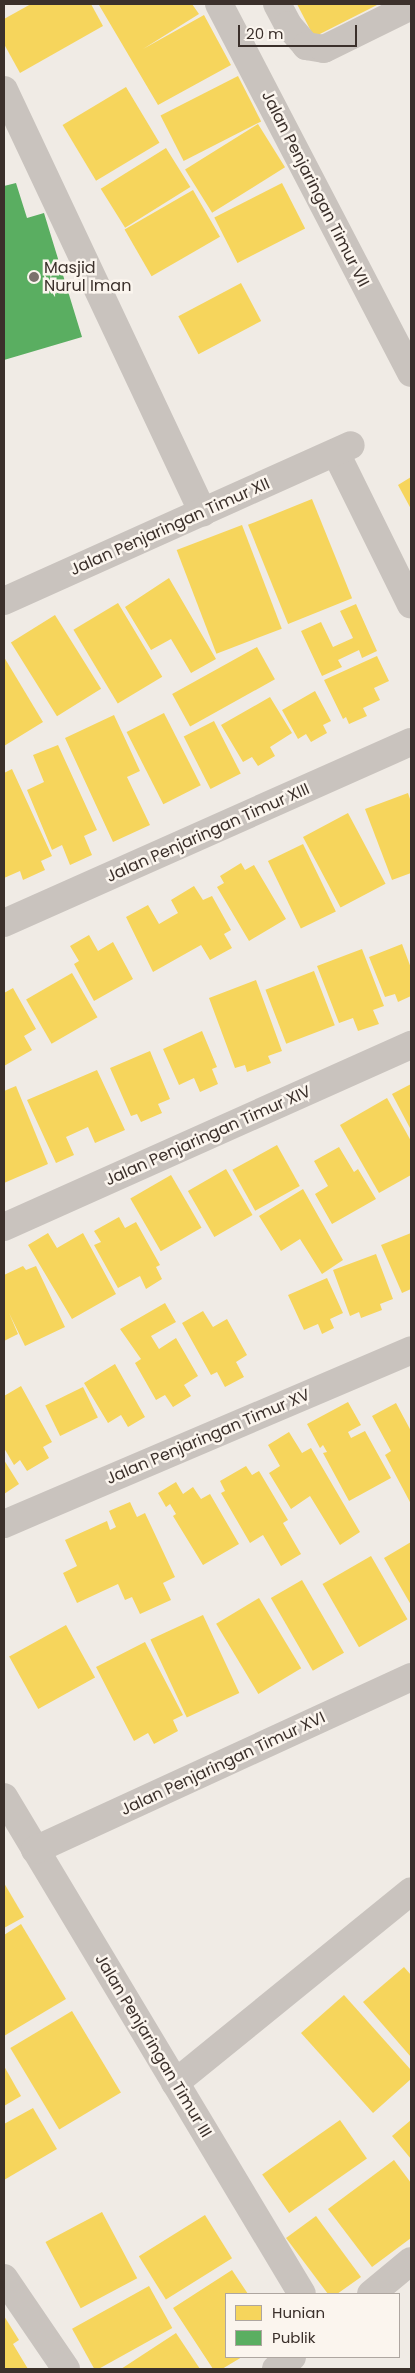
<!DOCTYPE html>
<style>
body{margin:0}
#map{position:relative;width:415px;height:2373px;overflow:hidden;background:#f0ebe5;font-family:Poppins,sans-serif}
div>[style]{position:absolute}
.homes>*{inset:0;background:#f6d55c;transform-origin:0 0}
.public>*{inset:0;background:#5aae61}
.street>*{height:28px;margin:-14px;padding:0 14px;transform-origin:14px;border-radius:14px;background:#c9c3be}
.dots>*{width:14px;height:14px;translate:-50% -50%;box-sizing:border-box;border:2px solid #fbf5ee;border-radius:50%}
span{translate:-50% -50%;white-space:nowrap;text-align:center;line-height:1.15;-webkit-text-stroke:5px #fbf5ee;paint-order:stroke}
.street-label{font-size:16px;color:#3b302b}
.poi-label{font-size:16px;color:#3b302b}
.left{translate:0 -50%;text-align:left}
.frame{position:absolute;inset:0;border:5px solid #3b302b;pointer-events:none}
.legend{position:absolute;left:225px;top:2293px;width:175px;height:65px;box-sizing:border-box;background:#fbf5ee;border:1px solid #aea6a0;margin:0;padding:6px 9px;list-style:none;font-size:15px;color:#3b302b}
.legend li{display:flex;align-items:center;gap:10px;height:25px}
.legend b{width:25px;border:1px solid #aea6a0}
.scale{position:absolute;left:238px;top:25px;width:119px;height:22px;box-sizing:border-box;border:2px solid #3b302b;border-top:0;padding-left:6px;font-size:15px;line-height:18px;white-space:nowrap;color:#3b302b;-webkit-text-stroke:4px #fbf5ee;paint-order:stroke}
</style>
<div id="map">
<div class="homes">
<i style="clip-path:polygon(31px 4px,91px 4px,103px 26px,20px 73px,4px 44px,4px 19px)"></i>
<i style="clip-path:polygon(101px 4px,192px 4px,199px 14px,143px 49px,204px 15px,231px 65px,158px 105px,99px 5px)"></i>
<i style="clip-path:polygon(297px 4px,379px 4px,314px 37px)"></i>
<i style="left:238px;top:76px;width:51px;height:87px;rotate:63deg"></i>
<i style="left:126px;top:87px;width:65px;height:74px;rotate:59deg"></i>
<i style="left:258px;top:124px;width:51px;height:86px;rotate:58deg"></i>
<i style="left:166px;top:148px;width:46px;height:77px;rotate:58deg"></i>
<i style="left:282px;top:183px;width:51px;height:76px;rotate:63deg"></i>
<i style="left:193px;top:190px;width:54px;height:79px;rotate:60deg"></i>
<i style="left:241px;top:283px;width:43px;height:71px;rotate:62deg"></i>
<i style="clip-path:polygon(411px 477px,411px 509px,398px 485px)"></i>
<i style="left:312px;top:499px;width:107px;height:69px;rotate:68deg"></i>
<i style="left:242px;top:525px;width:111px;height:70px;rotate:69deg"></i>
<i style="clip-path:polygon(169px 578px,216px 659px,191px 673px,171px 639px,151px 650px,125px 607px)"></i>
<i style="left:118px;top:603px;width:86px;height:52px;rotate:59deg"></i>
<i style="clip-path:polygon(356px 604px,377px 651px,362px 658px,359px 650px,338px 660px,342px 667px,322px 676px,301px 631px,321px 622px,333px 647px,353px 638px,340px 611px)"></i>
<i style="left:55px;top:615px;width:87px;height:52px;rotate:58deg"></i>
<i style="left:257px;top:647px;width:37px;height:97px;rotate:61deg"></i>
<i style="clip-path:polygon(377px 656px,389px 681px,374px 688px,380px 700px,363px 708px,367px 716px,349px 724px,346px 717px,343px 719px,324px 680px)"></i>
<i style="clip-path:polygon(4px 657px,43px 722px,4px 746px)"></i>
<i style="clip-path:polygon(315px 691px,331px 721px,323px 725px,327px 733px,311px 742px,306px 734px,298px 739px,282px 710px)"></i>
<i style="clip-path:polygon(270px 697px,292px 733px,270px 747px,275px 756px,258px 766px,252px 757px,243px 762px,221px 725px)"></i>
<i style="left:164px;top:713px;width:81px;height:42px;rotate:63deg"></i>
<i style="clip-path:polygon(114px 715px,140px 771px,127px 777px,150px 825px,113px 842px,65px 738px)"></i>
<i style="left:214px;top:721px;width:59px;height:34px;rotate:63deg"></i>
<i style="clip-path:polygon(58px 745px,97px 830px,84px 836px,92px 855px,70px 865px,62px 845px,52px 850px,27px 790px,44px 782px,33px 755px)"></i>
<i style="clip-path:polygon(12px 769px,52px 856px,41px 861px,45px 870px,23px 880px,20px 871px,4px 878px,4px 773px)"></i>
<i style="clip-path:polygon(408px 793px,411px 802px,411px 873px,392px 880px,365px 809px)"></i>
<i style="left:348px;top:813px;width:80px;height:51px;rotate:62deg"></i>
<i style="left:303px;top:844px;width:75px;height:39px;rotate:64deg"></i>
<i style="clip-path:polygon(241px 863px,245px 870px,254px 865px,286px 919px,249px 941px,217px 887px,224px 883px,220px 876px)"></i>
<i style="clip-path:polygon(194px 886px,203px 900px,212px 896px,231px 930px,224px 934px,232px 948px,210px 960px,201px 945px,153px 972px,126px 917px,148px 905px,159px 924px,178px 913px,171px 900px)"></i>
<i style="clip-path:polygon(89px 935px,98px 951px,113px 942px,133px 979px,94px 1001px,74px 964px,79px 961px,70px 946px)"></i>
<i style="clip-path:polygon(402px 944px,411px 968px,411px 996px,398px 1002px,395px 994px,385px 997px,369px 957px)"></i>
<i style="clip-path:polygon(362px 949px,384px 1006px,373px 1010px,379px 1024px,358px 1031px,353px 1018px,339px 1023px,317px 966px)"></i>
<i style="left:314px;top:971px;width:58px;height:52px;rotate:69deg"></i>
<i style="left:72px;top:973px;width:51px;height:53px;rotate:60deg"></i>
<i style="clip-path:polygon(256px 980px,282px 1051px,268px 1056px,271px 1063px,247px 1072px,245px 1065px,235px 1068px,209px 998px)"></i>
<i style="clip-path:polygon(13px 988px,36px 1029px,24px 1036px,32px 1050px,4px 1066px,4px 993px)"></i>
<i style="clip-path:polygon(202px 1031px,217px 1067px,212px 1069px,218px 1084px,200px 1092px,194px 1078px,179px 1085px,163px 1049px)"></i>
<i style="clip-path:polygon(150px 1051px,170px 1099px,158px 1104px,162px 1113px,141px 1122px,137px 1114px,131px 1116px,110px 1068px)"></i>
<i style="clip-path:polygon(97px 1070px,125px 1130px,95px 1143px,88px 1127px,66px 1137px,74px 1155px,56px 1163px,27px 1100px)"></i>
<i style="clip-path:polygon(411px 1084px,411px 1130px,392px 1094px)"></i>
<i style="clip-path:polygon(16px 1086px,48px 1164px,4px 1183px,4px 1091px)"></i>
<i style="clip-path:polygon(387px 1098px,411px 1141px,411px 1175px,379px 1193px,340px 1125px)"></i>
<i style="left:277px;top:1145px;width:47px;height:51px;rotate:61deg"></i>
<i style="clip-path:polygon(339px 1147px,354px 1172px,358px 1169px,376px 1199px,332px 1224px,315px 1194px,328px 1186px,314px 1161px)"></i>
<i style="left:226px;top:1169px;width:53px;height:44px;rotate:60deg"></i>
<i style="left:171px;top:1175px;width:61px;height:47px;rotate:60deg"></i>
<i style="clip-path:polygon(303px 1189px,343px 1260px,322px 1274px,300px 1239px,281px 1251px,259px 1216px)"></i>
<i style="clip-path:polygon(119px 1217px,125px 1228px,136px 1222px,160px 1265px,156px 1267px,162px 1279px,146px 1289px,140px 1276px,118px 1288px,94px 1245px,101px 1242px,94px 1231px)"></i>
<i style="clip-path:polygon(48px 1233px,57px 1248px,83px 1233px,116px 1294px,72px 1319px,28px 1245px)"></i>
<i style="clip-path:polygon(411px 1233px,411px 1289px,402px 1293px,381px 1245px)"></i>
<i style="clip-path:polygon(376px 1254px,393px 1299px,380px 1304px,382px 1310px,361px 1318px,359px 1312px,350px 1316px,333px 1270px)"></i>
<i style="clip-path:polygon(23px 1266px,26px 1270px,36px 1266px,65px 1327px,25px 1346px,9px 1313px,18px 1334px,4px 1341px,4px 1275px)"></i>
<i style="clip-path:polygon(327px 1278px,343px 1313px,330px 1319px,334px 1328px,322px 1334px,318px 1324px,304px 1330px,288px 1295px)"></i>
<i style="clip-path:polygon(165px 1303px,176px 1322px,151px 1336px,159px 1349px,176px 1338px,198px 1376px,184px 1385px,191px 1396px,173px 1407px,165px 1395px,156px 1400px,135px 1363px,141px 1359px,120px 1329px)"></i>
<i style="clip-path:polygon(203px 1311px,213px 1327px,227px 1319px,247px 1355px,236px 1362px,244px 1377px,225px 1387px,217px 1372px,211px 1375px,182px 1323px)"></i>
<i style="clip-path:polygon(115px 1364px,145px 1417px,128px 1427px,121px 1415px,108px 1423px,84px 1383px)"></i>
<i style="clip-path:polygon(21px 1386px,52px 1442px,43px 1447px,49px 1458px,27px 1471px,20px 1460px,14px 1465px,4px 1448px,4px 1396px)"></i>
<i style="left:83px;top:1387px;width:34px;height:42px;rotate:64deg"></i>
<i style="clip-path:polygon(348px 1402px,361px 1425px,348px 1432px,351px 1438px,365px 1431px,391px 1478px,349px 1501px,323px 1453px,327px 1452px,323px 1445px,320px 1448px,307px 1424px)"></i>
<i style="clip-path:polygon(396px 1403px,411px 1431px,411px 1504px,385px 1455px,391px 1451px,372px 1416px)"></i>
<i style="clip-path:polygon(289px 1432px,302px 1453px,311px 1448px,360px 1532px,340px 1545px,310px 1496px,291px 1509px,269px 1473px,280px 1466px,268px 1445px)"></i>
<i style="clip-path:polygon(4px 1460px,19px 1484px,4px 1494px)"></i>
<i style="clip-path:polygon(246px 1466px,252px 1475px,259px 1471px,288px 1520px,283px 1523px,301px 1554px,281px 1566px,263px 1535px,250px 1543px,221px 1493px,225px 1491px,220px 1481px)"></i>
<i style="clip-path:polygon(176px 1482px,183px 1494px,193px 1487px,201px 1499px,210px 1494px,239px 1544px,203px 1565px,173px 1516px,176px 1514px,170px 1504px,166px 1507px,158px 1493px)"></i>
<i style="clip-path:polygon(130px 1502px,137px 1517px,145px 1513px,175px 1577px,163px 1583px,171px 1600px,140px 1614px,132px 1597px,125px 1600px,118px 1584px,77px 1603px,63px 1573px,77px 1566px,65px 1540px,107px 1521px,110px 1530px,116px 1527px,109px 1511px)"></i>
<i style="clip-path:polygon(411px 1542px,411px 1605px,384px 1558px)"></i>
<i style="left:371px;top:1556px;width:73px;height:56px;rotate:60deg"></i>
<i style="left:302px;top:1580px;width:84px;height:36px;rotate:60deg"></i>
<i style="left:259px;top:1598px;width:82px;height:50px;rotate:59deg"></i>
<i style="left:203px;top:1615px;width:86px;height:58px;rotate:65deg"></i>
<i style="left:66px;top:1625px;width:60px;height:65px;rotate:61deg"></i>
<i style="clip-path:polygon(145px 1642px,183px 1715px,173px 1720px,178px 1731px,154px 1744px,148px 1733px,134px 1741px,96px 1667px)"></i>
<i style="clip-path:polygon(4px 1883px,24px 1917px,4px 1928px)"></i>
<i style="clip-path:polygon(21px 1924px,66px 1999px,4px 2036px,4px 1935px)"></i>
<i style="clip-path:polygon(404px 1967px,411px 1975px,411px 2057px,363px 2002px)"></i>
<i style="clip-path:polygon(344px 1995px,411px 2070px,411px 2079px,373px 2113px,301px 2033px)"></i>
<i style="left:72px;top:2011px;width:95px;height:72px;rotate:59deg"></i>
<i style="clip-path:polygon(4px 2066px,21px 2096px,4px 2106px)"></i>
<i style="clip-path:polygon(33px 2108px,57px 2149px,4px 2180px,4px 2124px)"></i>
<i style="left:340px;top:2120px;width:47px;height:95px;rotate:55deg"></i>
<i style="clip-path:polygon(411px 2120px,411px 2159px,392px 2136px)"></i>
<i style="clip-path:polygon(394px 2160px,411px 2183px,411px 2238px,372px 2267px,328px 2209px)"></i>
<i style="left:102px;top:2212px;width:75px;height:64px;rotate:62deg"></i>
<i style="left:205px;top:2215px;width:51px;height:78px;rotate:58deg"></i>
<i style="clip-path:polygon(316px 2216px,361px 2277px,337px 2294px,328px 2294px,286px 2238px)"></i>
<i style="clip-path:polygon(232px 2270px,248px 2294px,226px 2294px,226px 2357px,242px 2357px,222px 2369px,213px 2369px,173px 2308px)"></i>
<i style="left:149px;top:2286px;width:48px;height:88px;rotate:61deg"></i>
<i style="clip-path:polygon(4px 2316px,19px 2340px,13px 2344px,28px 2369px,4px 2369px)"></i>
<i style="clip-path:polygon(176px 2333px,200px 2369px,121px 2369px)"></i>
</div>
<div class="public">
<i style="clip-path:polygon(16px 183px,27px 218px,44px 213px,82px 337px,4px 360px,4px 186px)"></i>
</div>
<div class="street">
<i style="left:219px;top:4px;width:416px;rotate:62.5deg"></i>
<i style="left:277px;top:4px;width:24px;rotate:62deg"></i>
<i style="left:288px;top:25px;width:28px;rotate:49deg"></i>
<i style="left:306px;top:46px;width:18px;rotate:9deg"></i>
<i style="left:324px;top:49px;width:97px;rotate:-26.3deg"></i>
<i style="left:4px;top:90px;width:467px;rotate:64.8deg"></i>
<i style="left:336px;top:453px;width:169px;rotate:63.7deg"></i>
<i style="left:4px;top:601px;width:380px;rotate:-24.2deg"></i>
<i style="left:4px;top:923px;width:445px;rotate:-24deg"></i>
<i style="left:4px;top:1227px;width:446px;rotate:-24.1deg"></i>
<i style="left:4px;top:1524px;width:443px;rotate:-23.1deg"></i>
<i style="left:4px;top:1797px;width:579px;rotate:59.05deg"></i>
<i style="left:35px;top:1850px;width:414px;rotate:-24.7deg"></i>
<i style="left:175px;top:2083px;width:304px;rotate:-39.1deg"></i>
<i style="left:4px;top:2278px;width:110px;rotate:55.7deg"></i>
<i style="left:371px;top:2294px;width:52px;rotate:-39.5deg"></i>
<i style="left:276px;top:2369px;width:20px;rotate:-37deg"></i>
</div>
<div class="dots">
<i style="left:34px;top:277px;background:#7a716c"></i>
</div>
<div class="street-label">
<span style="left:315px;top:189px;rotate:63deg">Jalan Penjaringan Timur VII</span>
<span style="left:170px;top:527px;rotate:-24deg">Jalan Penjaringan Timur XII</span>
<span style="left:208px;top:833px;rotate:-24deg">Jalan Penjaringan Timur XIII</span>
<span style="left:208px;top:1136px;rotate:-24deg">Jalan Penjaringan Timur XIV</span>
<span style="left:208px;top:1437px;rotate:-23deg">Jalan Penjaringan Timur XV</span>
<span style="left:223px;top:1764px;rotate:-25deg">Jalan Penjaringan Timur XVI</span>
<span style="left:153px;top:2046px;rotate:59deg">Jalan Penjaringan Timur III</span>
</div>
<div class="poi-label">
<span class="left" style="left:44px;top:277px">Masjid<br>Nurul Iman</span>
</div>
<div class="frame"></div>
<ul class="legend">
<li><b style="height:14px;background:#f6d55c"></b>Hunian</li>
<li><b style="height:14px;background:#5aae61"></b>Publik</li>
</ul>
<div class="scale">20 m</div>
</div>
